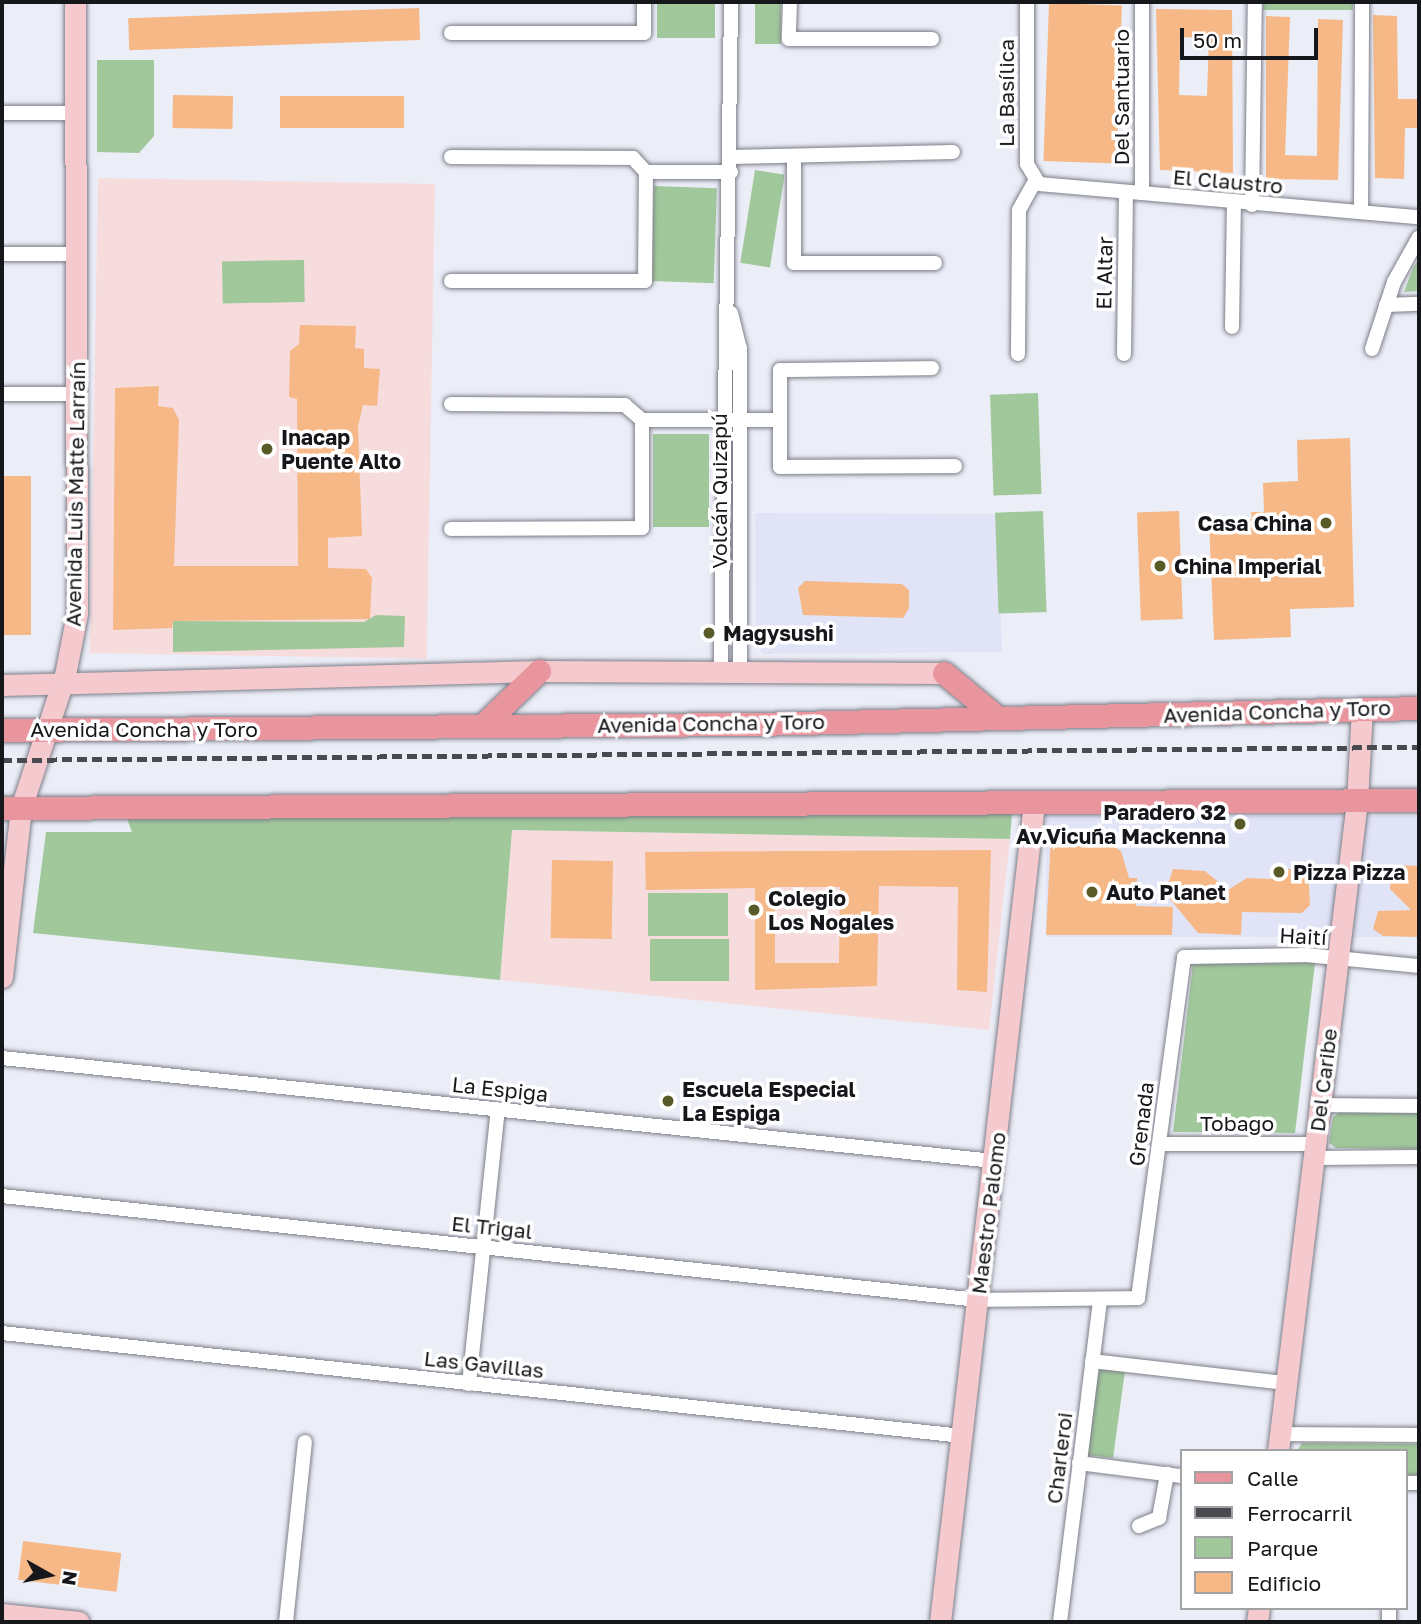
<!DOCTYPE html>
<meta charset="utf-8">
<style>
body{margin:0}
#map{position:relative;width:1421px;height:1624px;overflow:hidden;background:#ebedf7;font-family:"Golos Text",sans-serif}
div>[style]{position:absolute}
.built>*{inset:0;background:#e1e4f7;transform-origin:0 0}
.education>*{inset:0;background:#f7dcde;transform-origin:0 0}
.green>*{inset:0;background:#a1c89b;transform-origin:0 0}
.building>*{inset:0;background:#f5b886;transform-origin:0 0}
.roads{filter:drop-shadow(0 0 2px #7d7f88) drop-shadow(0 0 2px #7d7f88)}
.street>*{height:14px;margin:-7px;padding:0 7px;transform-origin:7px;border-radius:7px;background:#fff}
.secondary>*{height:21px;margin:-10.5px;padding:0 10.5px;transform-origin:10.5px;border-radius:10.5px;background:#f4cacf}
.primary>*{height:23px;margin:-11.5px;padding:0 11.5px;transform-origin:11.5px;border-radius:11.5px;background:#e9959e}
.rail>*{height:5px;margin-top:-2.5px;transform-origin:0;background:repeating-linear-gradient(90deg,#484a4f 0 10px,transparent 0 15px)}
.dots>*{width:19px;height:19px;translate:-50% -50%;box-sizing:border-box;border:4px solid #fff;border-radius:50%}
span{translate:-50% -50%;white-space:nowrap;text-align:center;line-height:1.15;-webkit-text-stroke:7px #fff;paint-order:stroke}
.street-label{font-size:21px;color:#16171b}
.poi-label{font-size:21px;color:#16171b;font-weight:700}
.left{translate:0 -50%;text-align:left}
.right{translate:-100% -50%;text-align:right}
.frame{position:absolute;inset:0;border:4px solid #16171b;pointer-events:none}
.legend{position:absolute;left:1180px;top:1449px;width:228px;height:161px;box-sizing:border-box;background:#fff;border:2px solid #a2a2a4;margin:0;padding:9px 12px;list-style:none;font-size:21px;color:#16171b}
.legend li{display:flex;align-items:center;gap:14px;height:35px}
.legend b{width:35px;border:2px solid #a2a2a4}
.north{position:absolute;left:14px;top:1540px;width:70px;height:70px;-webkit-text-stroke:5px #fff;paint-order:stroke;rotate:99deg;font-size:19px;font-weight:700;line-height:28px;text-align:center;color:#16171b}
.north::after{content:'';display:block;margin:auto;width:24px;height:32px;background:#16171b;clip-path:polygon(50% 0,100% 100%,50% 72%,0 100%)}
.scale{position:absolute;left:1180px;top:28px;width:138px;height:32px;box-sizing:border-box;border:4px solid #16171b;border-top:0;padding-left:9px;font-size:21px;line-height:24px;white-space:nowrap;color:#16171b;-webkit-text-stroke:5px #fff;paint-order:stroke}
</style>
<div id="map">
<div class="built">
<i style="clip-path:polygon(755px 513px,997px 514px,1002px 652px,764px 654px,756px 645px)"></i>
<i style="left:1046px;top:816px;width:373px;height:121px"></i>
</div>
<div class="education">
<i style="left:98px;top:178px;width:337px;height:475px;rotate:1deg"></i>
<i style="clip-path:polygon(512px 830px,1010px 839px,989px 1030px,500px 980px)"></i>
</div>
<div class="green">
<i style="left:657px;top:2px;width:58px;height:36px"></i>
<i style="left:755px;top:2px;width:26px;height:42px"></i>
<i style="clip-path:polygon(1151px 2px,1241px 2px,1241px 4px,1151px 3px)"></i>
<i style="left:1263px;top:2px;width:90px;height:8px"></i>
<i style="clip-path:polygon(97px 60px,154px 60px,154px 136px,139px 153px,97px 152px)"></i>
<i style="left:755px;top:170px;width:30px;height:94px;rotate:9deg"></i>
<i style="left:654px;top:186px;width:63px;height:95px;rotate:2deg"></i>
<i style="clip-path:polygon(1419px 259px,1419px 291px,1404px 292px,1413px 268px)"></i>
<i style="left:304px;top:260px;width:42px;height:82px;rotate:89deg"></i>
<i style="left:1038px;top:393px;width:101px;height:48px;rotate:88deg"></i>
<i style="left:653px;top:434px;width:56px;height:93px"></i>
<i style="left:1043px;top:511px;width:101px;height:48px;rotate:88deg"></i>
<i style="clip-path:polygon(376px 615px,405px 616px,404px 647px,173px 652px,173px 621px,364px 622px)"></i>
<i style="clip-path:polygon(1012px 814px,1010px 839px,512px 830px,500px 980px,33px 933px,46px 832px,132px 832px,127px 819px)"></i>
<i style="left:728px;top:893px;width:43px;height:80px;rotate:90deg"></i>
<i style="left:650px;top:939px;width:79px;height:42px"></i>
<i style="clip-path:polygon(1315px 963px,1295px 1133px,1173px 1132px,1193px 964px)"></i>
<i style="clip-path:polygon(1341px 1111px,1419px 1113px,1419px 1149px,1336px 1148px,1329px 1143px,1333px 1117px)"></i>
<i style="clip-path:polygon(1105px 1369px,1125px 1371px,1113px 1458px,1086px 1455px,1096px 1372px)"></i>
<i style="clip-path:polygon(1302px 1443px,1419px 1444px,1419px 1475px,1405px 1475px,1405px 1451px,1297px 1451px)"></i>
</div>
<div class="building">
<i style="left:1049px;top:3px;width:73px;height:158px;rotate:2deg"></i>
<i style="left:419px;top:8px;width:32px;height:291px;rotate:88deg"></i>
<i style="clip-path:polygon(evenodd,1156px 9px,1232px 10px,1233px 173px,1160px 170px,1156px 9px,1180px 37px,1209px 38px,1207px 96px,1179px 95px,1180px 37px)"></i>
<i style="clip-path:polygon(1373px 15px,1397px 16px,1398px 99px,1419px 99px,1419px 128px,1405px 128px,1404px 179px,1375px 178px)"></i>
<i style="clip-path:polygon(1266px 16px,1290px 17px,1285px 155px,1317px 156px,1318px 19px,1343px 20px,1338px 180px,1266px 179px)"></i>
<i style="left:173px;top:95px;width:60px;height:33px;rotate:1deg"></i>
<i style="left:280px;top:96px;width:124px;height:32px"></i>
<i style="clip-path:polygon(300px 325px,356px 326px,355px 348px,364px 349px,364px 368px,380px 369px,377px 406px,363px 405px,358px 427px,362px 536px,328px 538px,328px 568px,366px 569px,372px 578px,370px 619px,173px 621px,172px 628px,113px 630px,115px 388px,159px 386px,158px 406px,173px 408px,179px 420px,174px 566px,298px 566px,297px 399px,289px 397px,290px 351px,299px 344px)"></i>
<i style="clip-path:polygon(1350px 438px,1354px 607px,1290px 609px,1291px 637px,1214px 640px,1209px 521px,1252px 519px,1251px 512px,1264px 512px,1263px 483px,1298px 481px,1297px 440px)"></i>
<i style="left:2px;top:476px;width:29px;height:159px"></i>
<i style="left:1179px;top:511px;width:108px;height:42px;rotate:88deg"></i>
<i style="clip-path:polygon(805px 581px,902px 584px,909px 590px,909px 608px,903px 618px,803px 615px,798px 588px)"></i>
<i style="clip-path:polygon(1051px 835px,1097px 837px,1121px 851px,1129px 878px,1137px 878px,1136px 906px,1173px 907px,1172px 935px,1046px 935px)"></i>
<i style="clip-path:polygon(evenodd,991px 850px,987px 992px,957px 990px,958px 887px,879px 886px,877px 986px,755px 990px,755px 888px,646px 890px,645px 852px,991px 850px,775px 887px,840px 887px,839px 963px,775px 963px,775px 887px)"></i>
<i style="left:552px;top:860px;width:61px;height:78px;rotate:1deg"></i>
<i style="clip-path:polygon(1399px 865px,1419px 866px,1419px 937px,1383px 936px,1373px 929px,1378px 911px,1411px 910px,1390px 889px,1391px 871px)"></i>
<i style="clip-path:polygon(1173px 869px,1205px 871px,1228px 890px,1247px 878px,1271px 879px,1280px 869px,1308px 869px,1310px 905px,1302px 913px,1242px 912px,1241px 935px,1198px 933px,1165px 893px)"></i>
<i style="left:23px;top:1541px;width:99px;height:39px;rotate:7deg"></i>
</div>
<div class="roads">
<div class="street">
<i style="left:790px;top:2px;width:37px;rotate:92deg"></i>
<i style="left:789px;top:39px;width:143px"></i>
<i style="left:1027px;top:2px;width:162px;rotate:90deg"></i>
<i style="left:1027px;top:164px;width:23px;rotate:59deg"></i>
<i style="left:1039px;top:184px;width:381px;rotate:5deg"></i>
<i style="left:451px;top:33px;width:193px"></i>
<i style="left:644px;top:33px;width:31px;rotate:-90deg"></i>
<i style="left:2px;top:113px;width:74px"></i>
<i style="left:731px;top:157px;width:222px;rotate:-1.3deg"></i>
<i style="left:794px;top:158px;width:105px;rotate:90deg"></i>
<i style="left:794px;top:263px;width:141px"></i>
<i style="left:646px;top:172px;width:85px"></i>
<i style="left:1142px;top:193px;width:191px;rotate:-90deg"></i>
<i style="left:1252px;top:205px;width:203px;rotate:-89.2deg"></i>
<i style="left:1361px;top:212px;width:210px;rotate:-89.7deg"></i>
<i style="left:2px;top:254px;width:74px"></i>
<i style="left:451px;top:281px;width:194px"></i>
<i style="left:645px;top:281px;width:109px;rotate:-89.5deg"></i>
<i style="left:646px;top:172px;width:19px;rotate:-133deg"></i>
<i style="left:633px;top:158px;width:182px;rotate:-179.7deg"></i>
<i style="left:1386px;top:305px;width:33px;rotate:-2deg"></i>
<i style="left:731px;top:313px;width:36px;rotate:76deg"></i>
<i style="left:740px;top:348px;width:323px;rotate:90deg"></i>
<i style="left:1232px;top:327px;width:123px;rotate:-89.1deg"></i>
<i style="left:1372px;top:349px;width:71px;rotate:-71.8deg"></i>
<i style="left:1394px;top:282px;width:51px;rotate:-60.9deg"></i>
<i style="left:1018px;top:354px;width:144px;rotate:-89.6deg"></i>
<i style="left:1019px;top:210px;width:33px;rotate:-61deg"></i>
<i style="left:1124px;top:354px;width:162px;rotate:-89.3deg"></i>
<i style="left:932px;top:368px;width:152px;rotate:179.2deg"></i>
<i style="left:780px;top:370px;width:97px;rotate:90deg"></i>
<i style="left:780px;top:467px;width:175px;rotate:-0.3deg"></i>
<i style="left:2px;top:394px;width:74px"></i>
<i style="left:642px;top:420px;width:138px"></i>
<i style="left:451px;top:529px;width:191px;rotate:-0.3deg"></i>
<i style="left:642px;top:528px;width:108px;rotate:-90deg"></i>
<i style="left:642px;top:420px;width:23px;rotate:-139deg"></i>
<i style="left:625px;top:405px;width:174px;rotate:-179.7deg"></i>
<i style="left:721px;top:671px;width:669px;rotate:-89.14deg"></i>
<i style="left:2px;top:1058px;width:997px;rotate:5.93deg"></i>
<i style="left:1320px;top:1105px;width:99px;rotate:0.6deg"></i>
<i style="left:1160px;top:1144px;width:155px"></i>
<i style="left:1314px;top:1158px;width:105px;rotate:-0.5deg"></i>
<i style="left:2px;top:1196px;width:982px;rotate:6.08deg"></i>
<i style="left:978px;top:1300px;width:160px;rotate:-0.7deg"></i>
<i style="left:1138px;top:1298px;width:344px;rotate:-82.3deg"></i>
<i style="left:1184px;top:957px;width:122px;rotate:-0.9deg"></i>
<i style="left:1306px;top:955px;width:114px;rotate:5.6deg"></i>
<i style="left:2px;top:1333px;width:966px;rotate:6.12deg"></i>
<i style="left:1092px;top:1361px;width:195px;rotate:6.5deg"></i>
<i style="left:469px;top:1384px;width:276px;rotate:-84deg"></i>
<i style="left:1280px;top:1434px;width:139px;rotate:0.4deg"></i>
<i style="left:1079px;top:1463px;width:103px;rotate:7.3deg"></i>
<i style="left:1405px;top:1483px;width:14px"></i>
<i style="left:1139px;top:1526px;width:22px;rotate:-22deg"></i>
<i style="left:1159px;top:1518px;width:45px;rotate:-79.7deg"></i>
<i style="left:286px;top:1622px;width:181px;rotate:-84deg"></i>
<i style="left:1060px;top:1622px;width:325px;rotate:-82.9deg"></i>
<i style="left:1389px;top:1622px;width:14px;rotate:-90deg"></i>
</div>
<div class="secondary">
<i style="left:2px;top:685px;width:537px;rotate:-1.49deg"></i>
<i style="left:539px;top:671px;width:405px;rotate:0.3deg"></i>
<i style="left:2px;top:977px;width:170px;rotate:-83.6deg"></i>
<i style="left:21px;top:808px;width:140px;rotate:-71.7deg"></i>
<i style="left:65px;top:675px;width:63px;rotate:-79deg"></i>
<i style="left:77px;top:613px;width:611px;rotate:-90.19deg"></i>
<i style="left:1278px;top:1451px;width:655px;rotate:-83.07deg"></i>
<i style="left:1357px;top:801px;width:92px;rotate:-86.9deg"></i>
<i style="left:2px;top:1614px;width:77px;rotate:5.9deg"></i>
<i style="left:940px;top:1622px;width:824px;rotate:-83.45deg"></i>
<i style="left:1257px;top:1622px;width:14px;rotate:-82deg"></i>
</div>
<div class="primary">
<i style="left:944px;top:673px;width:69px;rotate:39.7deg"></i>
<i style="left:483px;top:725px;width:78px;rotate:-44deg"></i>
<i style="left:2px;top:730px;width:753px;rotate:-0.46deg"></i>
<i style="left:755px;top:724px;width:664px;rotate:-1.38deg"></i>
<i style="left:2px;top:808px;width:1417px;rotate:-0.32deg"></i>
</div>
</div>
<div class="rail">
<i style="left:2px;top:760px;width:1417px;rotate:-0.53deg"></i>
</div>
<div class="dots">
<i style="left:267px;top:449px;background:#585a27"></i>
<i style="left:1326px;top:523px;background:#585a27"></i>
<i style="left:1160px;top:566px;background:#585a27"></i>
<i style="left:709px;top:633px;background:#585a27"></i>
<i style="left:1240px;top:824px;background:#585a27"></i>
<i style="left:1279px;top:872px;background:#585a27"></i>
<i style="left:1092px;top:892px;background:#585a27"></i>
<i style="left:754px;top:910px;background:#585a27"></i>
<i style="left:668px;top:1101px;background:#585a27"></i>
</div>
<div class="street-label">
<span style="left:1006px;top:93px;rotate:-90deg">La Basílica</span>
<span style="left:1121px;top:97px;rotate:-90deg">Del Santuario</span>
<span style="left:1228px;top:181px;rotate:5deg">El Claustro</span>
<span style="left:1104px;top:273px;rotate:-89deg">El Altar</span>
<span style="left:719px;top:491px;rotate:-90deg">Volcán Quizapú</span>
<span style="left:75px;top:494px;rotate:-89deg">Avenida Luis Matte Larraín</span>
<span style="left:1277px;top:711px;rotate:-2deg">Avenida Concha y Toro</span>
<span style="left:711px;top:723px;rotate:-1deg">Avenida Concha y Toro</span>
<span style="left:144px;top:729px">Avenida Concha y Toro</span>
<span style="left:1303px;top:936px;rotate:3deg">Haití</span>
<span style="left:1323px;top:1080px;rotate:-83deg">Del Caribe</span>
<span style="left:500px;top:1089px;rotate:6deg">La Espiga</span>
<span style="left:1237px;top:1123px">Tobago</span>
<span style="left:1141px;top:1124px;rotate:-83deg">Grenada</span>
<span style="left:988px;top:1213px;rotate:-83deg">Maestro Palomo</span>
<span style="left:492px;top:1227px;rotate:6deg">El Trigal</span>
<span style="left:484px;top:1364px;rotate:6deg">Las Gavillas</span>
<span style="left:1059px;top:1458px;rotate:-83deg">Charleroi</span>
</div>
<div class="poi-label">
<span class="left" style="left:281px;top:449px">Inacap<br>Puente Alto</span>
<span class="right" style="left:1312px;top:523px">Casa China</span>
<span class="left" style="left:1174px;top:566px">China Imperial</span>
<span class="left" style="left:723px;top:633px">Magysushi</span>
<span class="right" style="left:1226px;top:824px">Paradero 32<br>Av.Vicuña Mackenna</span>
<span class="left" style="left:1293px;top:872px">Pizza Pizza</span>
<span class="left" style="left:1106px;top:892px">Auto Planet</span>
<span class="left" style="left:768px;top:910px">Colegio<br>Los Nogales</span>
<span class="left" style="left:682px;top:1101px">Escuela Especial<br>La Espiga</span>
</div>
<div class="frame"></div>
<ul class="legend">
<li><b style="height:9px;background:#e9959e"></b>Calle</li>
<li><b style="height:9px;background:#484a4f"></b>Ferrocarril</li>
<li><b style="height:19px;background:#a1c89b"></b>Parque</li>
<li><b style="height:19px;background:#f5b886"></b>Edificio</li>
</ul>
<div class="north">N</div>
<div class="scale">50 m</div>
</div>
